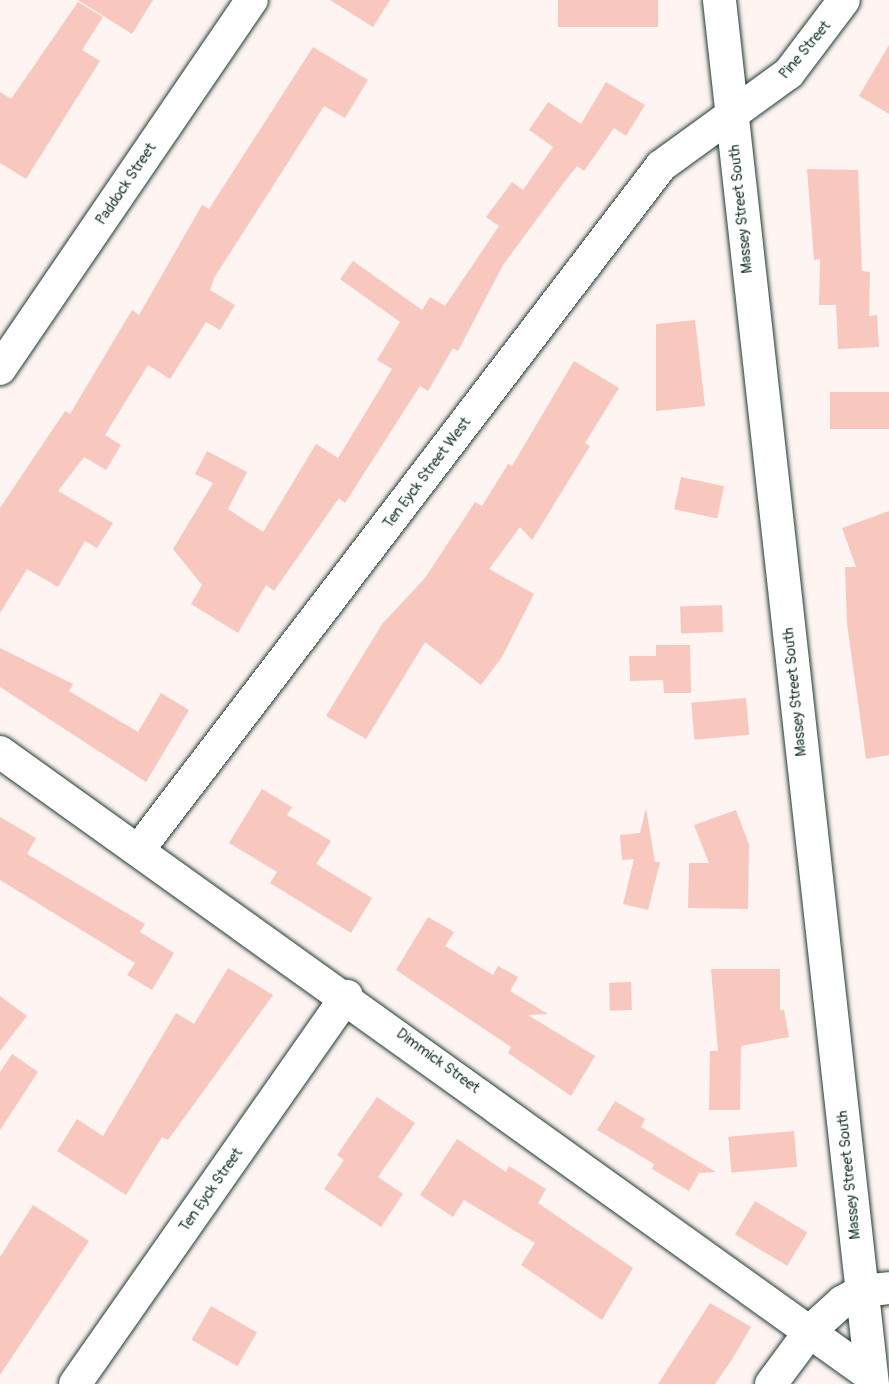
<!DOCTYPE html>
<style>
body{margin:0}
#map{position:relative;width:889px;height:1384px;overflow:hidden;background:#fef4f2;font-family:Pangolin,sans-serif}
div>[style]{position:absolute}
.building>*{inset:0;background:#f8c8bf;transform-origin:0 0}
.roads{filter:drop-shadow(0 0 2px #1f3d34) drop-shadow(0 0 2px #1f3d34)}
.minor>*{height:32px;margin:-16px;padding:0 16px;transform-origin:16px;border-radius:16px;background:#fff}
.tertiary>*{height:33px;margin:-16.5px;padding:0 16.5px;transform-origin:16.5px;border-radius:16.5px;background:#fff}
span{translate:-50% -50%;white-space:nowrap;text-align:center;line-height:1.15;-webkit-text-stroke:5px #fff;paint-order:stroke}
.street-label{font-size:15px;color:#1f3d34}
</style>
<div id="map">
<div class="building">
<i style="clip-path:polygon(78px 0,153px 0,132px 34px)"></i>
<i style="clip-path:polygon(330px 0,390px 0,373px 27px)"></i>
<i style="left:558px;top:0;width:100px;height:27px"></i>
<i style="clip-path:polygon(78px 2px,103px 17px,82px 50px,100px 61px,26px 179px,0 163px,0 92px,11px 99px)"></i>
<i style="clip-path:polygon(889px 45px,889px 114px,859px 96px)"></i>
<i style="clip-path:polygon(313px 47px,368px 80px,345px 118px,324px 106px,214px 278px,210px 290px,235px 305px,220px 330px,206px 322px,170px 379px,148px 365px,105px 435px,121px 445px,106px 470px,84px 457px,58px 491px,113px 523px,97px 548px,85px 541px,58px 587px,27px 569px,0 613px,0 508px,65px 411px,70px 414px,132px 310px,139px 315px,202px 205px,209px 209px)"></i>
<i style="clip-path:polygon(606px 82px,645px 105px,626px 136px,614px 128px,584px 171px,577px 166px,559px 189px,503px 265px,458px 351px,453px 348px,428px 391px,420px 386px,345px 503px,339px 498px,274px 591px,266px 585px,238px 633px,191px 604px,202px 585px,173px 549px,213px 483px,195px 474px,207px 451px,247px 472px,228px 509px,263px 532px,316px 444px,338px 458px,392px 369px,377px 360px,400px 322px,340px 279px,353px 261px,422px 310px,430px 297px,445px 306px,499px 226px,486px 217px,512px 182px,523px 190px,553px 147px,529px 130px,548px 102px,581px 124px)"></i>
<i style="clip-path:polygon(807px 169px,858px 170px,862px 271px,870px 272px,869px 316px,877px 315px,879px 347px,838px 349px,836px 305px,819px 305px,820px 259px,814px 260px)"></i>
<i style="clip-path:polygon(695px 320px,705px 406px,656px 411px,656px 324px)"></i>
<i style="clip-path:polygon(574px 361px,619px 388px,585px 443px,590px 446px,532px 540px,520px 527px,489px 569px,534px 594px,502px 657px,481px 685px,425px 642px,366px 739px,326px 716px,382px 624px,425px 578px,475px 502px,482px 506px,508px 464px,512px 466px)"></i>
<i style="left:889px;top:392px;width:37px;height:59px;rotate:90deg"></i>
<i style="left:681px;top:477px;width:44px;height:33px;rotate:12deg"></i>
<i style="clip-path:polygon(889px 511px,889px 755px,866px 759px,847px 624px,845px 567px,856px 567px,842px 528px)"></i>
<i style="left:722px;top:605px;width:27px;height:42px;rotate:88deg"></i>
<i style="clip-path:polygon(656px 645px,690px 645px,691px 693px,664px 693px,663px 680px,630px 681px,629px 656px,656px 656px)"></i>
<i style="clip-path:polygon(0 648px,73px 684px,69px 691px,138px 732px,161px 693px,189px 710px,146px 782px,0 687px)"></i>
<i style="left:746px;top:698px;width:37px;height:55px;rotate:85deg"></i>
<i style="clip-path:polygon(262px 789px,292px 807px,287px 815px,331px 841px,316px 864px,372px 898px,351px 933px,270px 883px,277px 872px,229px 843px)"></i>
<i style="clip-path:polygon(646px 808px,655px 862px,660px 862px,648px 910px,623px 904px,634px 859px,622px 860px,620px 835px,640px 833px)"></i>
<i style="clip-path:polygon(736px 810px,749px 845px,748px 909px,688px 908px,689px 863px,709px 863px,694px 825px)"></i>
<i style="clip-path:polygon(0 817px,36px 838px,27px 854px,145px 924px,140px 932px,174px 953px,152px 990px,127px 975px,135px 963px,0 880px)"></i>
<i style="clip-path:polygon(428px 917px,454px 932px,445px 946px,493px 975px,498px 966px,518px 977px,510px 991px,548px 1014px,528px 1015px,595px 1056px,571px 1096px,508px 1053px,511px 1047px,396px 970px)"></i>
<i style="clip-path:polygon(228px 968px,273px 995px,168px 1140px,162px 1137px,126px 1195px,57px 1151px,77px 1119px,103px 1136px,176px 1013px,194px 1024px)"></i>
<i style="clip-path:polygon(711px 969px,780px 969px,780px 1010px,784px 1010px,789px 1037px,741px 1046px,740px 1110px,709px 1110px,710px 1051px,718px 1051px)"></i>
<i style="left:631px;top:982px;width:28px;height:22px;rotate:88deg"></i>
<i style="clip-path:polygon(0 996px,27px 1016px,0 1051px)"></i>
<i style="clip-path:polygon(12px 1054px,38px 1072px,0 1130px,0 1072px)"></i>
<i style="clip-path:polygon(377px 1097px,415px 1123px,378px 1177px,403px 1194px,381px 1227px,324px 1189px,344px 1160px,337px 1155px)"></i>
<i style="clip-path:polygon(615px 1101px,645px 1119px,641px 1127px,716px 1172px,699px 1173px,689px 1191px,652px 1169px,654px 1164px,597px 1130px)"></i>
<i style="left:794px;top:1131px;width:36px;height:66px;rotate:85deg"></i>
<i style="clip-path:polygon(457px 1139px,506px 1172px,509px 1166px,546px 1189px,538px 1203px,633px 1268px,602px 1320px,521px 1265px,535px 1243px,464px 1200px,453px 1217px,420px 1195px)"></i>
<i style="left:755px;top:1201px;width:61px;height:39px;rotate:31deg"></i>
<i style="clip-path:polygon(33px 1205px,89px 1241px,0 1375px,0 1257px)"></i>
<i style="clip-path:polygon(710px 1303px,751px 1327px,731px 1361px,715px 1384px,658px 1384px)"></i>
<i style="left:211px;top:1306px;width:53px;height:39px;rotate:30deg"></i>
</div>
<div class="roads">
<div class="minor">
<i style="left:0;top:369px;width:447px;rotate:-55.7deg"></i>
<i style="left:0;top:752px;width:1071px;rotate:35.62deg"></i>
<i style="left:140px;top:848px;width:858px;rotate:-52.62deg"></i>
<i style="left:661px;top:166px;width:158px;rotate:-36deg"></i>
<i style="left:789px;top:73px;width:91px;rotate:-53deg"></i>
<i style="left:75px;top:1384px;width:474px;rotate:-55deg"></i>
<i style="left:771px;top:1384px;width:67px;rotate:-53.5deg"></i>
<i style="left:811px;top:1330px;width:42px;rotate:-42.1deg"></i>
<i style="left:842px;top:1302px;width:23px;rotate:-29deg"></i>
<i style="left:862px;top:1291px;width:27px;rotate:-6deg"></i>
</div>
<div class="tertiary">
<i style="left:719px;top:0;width:1392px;rotate:83.69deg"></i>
</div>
</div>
<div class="street-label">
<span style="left:805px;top:50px;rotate:-50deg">Pine Street</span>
<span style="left:126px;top:184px;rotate:-56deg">Paddock Street</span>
<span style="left:741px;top:209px;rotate:-96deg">Massey Street South</span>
<span style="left:427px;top:473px;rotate:-53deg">Ten Eyck Street West</span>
<span style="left:795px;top:692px;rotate:-96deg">Massey Street South</span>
<span style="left:438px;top:1061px;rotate:36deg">Dimmick Street</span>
<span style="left:849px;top:1175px;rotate:-96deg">Massey Street South</span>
<span style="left:211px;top:1190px;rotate:-55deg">Ten Eyck Street</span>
</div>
</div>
